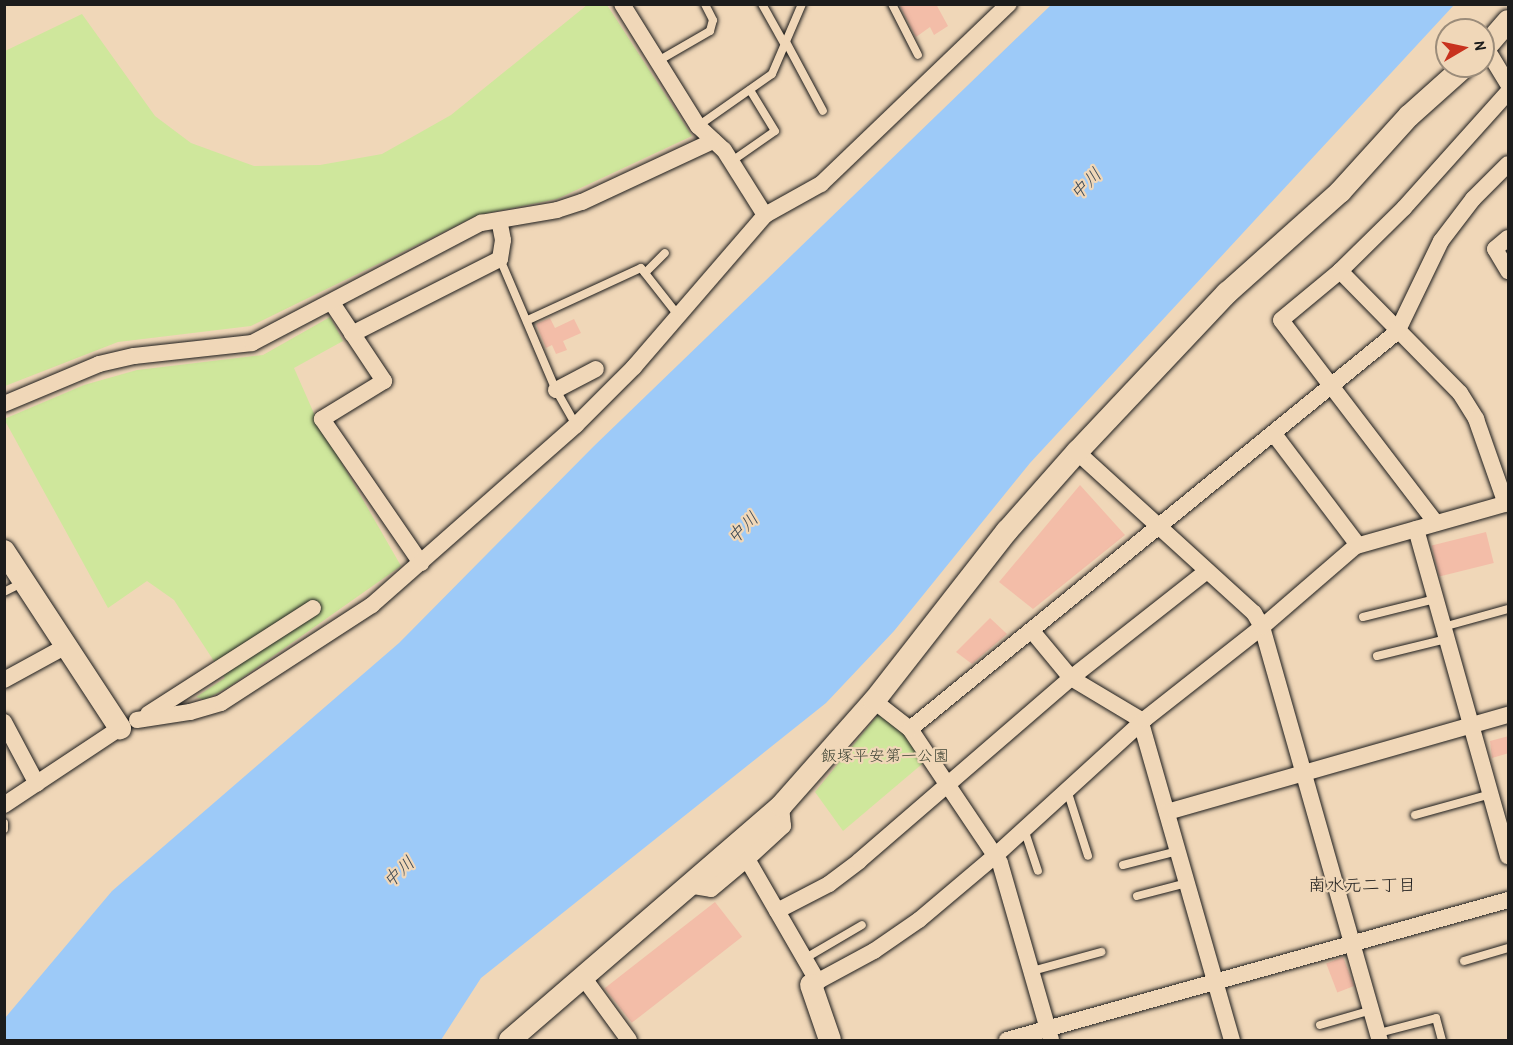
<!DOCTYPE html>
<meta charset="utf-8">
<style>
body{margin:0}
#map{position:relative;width:1513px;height:1045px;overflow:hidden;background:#f0d7b8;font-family:"Patrick Hand","Klee One",sans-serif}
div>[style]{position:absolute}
.green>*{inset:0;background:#cfe79c}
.water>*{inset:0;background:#9dcaf8}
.building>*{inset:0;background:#f3bda8;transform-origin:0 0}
.roads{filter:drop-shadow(0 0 2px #1c1c1c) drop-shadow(0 0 2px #1c1c1c)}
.lane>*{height:8px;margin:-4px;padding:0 4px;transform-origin:4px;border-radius:4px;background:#f0d7b8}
.street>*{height:16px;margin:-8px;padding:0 8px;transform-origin:8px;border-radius:8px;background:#f0d7b8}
.secondary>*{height:22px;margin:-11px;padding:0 11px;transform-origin:11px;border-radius:11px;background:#f0d7b8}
span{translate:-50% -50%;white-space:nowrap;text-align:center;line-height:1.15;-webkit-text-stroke:4.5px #f0d7b8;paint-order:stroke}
.park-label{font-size:16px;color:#404536}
.water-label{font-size:18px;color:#3c4853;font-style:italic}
.neighbourhood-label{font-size:18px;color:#1c1c1c}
.frame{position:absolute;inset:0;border:6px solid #1c1c1c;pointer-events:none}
.north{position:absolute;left:1435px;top:18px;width:60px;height:60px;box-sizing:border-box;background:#f0d7b8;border:2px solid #9b8c7a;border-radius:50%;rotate:81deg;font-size:16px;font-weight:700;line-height:24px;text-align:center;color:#1c1c1c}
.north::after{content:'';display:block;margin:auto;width:21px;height:27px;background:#c8321e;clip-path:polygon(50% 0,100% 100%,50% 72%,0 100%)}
</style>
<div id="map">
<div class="green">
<i style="clip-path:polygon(587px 5px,607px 5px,692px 136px,557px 199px,478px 215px,251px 326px,118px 342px,5px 386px,5px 51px,82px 14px,155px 116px,191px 143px,254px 166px,320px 165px,382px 154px,451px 115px)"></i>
<i style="clip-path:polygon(330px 317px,343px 341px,294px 368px,316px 418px,401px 566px,232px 685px,205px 700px,196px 697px,225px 678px,174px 600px,147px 581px,108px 608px,4px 419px,84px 385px,137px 370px,263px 355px)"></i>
<i style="clip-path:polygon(881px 711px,928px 759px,843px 831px,815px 792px)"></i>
</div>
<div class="water">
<i style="clip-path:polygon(1051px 5px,1454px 5px,1030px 463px,894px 631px,826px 703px,481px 978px,441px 1040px,5px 1040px,5px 1018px,112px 891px,399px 643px,594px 446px)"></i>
</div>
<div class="building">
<i style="clip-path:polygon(899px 4px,936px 4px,948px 26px,934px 35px,930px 27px,916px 37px)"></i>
<i style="clip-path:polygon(550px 318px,555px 328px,574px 319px,581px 333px,563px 341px,567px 350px,556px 354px,552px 345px,546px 348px,536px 324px)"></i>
<i style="clip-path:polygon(1080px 485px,1125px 535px,1033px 609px,999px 582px)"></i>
<i style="left:1486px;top:532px;width:32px;height:56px;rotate:76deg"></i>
<i style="clip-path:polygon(990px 618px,1007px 634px,972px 664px,956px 652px)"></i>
<i style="clip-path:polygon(1509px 736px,1509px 753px,1492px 758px,1490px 741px)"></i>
<i style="left:715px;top:902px;width:44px;height:140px;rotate:52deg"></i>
<i style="left:1343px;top:957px;width:31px;height:18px;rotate:69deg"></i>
</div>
<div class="roads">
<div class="lane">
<i style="left:762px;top:4px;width:47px;rotate:60.7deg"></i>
<i style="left:892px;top:4px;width:57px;rotate:63deg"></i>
<i style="left:786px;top:42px;width:78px;rotate:61.8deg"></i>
<i style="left:658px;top:61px;width:60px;rotate:-30deg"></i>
<i style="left:710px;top:31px;width:11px;rotate:-75deg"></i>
<i style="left:713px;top:20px;width:18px;rotate:-117deg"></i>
<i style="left:698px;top:126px;width:90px;rotate:-35.1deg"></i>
<i style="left:772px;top:74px;width:76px;rotate:-66.8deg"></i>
<i style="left:732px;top:161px;width:52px;rotate:-34.9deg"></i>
<i style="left:775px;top:131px;width:48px;rotate:-121.4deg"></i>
<i style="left:500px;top:259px;width:142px;rotate:66.9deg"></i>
<i style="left:556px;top:390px;width:40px;rotate:60.3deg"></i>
<i style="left:645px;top:273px;width:28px;rotate:-45deg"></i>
<i style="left:528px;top:320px;width:124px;rotate:-24.7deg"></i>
<i style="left:641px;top:268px;width:60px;rotate:51.8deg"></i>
<i style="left:4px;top:592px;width:20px;rotate:-27deg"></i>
<i style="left:1363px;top:617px;width:74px;rotate:-14deg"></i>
<i style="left:1443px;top:627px;width:67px;rotate:-15.5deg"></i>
<i style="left:1377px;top:656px;width:72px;rotate:-13.7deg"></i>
<i style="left:1067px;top:790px;width:69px;rotate:72.3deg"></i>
<i style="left:1415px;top:815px;width:79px;rotate:-15.4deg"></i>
<i style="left:4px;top:823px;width:6px;rotate:90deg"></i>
<i style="left:1024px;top:829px;width:44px;rotate:71.6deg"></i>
<i style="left:1123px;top:865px;width:57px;rotate:-14.3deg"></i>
<i style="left:1137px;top:896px;width:52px;rotate:-14.6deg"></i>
<i style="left:804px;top:959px;width:67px;rotate:-30.4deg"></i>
<i style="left:1464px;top:961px;width:46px;rotate:-16.5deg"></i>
<i style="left:1032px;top:971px;width:72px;rotate:-15.4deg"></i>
<i style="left:1320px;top:1025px;width:54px;rotate:-16.1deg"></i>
<i style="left:1379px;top:1033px;width:59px;rotate:-14.7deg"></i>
<i style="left:1436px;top:1018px;width:23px;rotate:75deg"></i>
</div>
<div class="street">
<i style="left:622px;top:4px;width:144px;rotate:58.1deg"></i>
<i style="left:698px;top:126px;width:35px;rotate:43deg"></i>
<i style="left:724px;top:150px;width:77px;rotate:57.8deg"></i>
<i style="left:1486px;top:48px;width:42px;rotate:58.6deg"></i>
<i style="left:1508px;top:238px;width:17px;rotate:140deg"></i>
<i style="left:1495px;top:249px;width:26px;rotate:59deg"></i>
<i style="left:1340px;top:271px;width:171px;rotate:45.5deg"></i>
<i style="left:1460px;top:393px;width:31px;rotate:58deg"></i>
<i style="left:1476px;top:419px;width:90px;rotate:70.6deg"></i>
<i style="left:332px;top:303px;width:94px;rotate:56.3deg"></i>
<i style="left:384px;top:381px;width:73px;rotate:148.5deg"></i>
<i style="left:322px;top:419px;width:175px;rotate:55.5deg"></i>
<i style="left:352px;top:334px;width:166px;rotate:-26.9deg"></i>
<i style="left:500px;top:259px;width:19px;rotate:-81deg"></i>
<i style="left:503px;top:240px;width:20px;rotate:-101deg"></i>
<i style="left:556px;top:390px;width:45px;rotate:-27.7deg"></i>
<i style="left:4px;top:404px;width:103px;rotate:-22.8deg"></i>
<i style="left:99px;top:364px;width:36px;rotate:-13deg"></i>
<i style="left:134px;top:356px;width:119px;rotate:-6.3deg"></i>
<i style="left:252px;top:343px;width:259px;rotate:-27.7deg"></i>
<i style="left:481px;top:223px;width:77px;rotate:-9.7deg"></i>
<i style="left:557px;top:210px;width:26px;rotate:-18deg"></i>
<i style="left:582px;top:202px;width:145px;rotate:-25deg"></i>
<i style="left:1274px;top:434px;width:139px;rotate:52.9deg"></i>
<i style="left:1077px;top:452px;width:239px;rotate:42.3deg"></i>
<i style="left:1254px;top:613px;width:16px;rotate:60deg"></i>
<i style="left:1262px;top:627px;width:430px;rotate:74.1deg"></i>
<i style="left:1436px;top:523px;width:255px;rotate:-127.4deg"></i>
<i style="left:1281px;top:320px;width:77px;rotate:-39.7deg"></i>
<i style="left:1340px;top:271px;width:90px;rotate:-44.5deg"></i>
<i style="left:1404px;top:208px;width:156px;rotate:-48.1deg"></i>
<i style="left:1416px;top:529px;width:340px;rotate:74.3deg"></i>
<i style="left:1032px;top:631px;width:61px;rotate:50.3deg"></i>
<i style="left:1071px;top:678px;width:84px;rotate:30.8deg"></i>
<i style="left:4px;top:680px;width:73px;rotate:-28.7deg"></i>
<i style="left:874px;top:701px;width:46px;rotate:37.9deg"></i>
<i style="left:910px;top:729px;width:161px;rotate:56.1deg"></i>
<i style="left:1000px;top:863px;width:184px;rotate:73.9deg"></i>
<i style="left:148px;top:714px;width:196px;rotate:-32.7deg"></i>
<i style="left:137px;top:720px;width:54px;rotate:-8.6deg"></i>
<i style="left:190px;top:712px;width:32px;rotate:-16deg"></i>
<i style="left:221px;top:703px;width:180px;rotate:-33deg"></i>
<i style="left:372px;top:605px;width:272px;rotate:-41.4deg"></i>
<i style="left:576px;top:425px;width:82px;rotate:-45deg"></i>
<i style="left:634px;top:367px;width:201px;rotate:-49.2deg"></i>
<i style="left:765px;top:215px;width:64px;rotate:-29deg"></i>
<i style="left:821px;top:184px;width:260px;rotate:-43.8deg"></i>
<i style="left:4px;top:722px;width:70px;rotate:62deg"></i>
<i style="left:1141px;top:723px;width:330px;rotate:74deg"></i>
<i style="left:910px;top:729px;width:628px;rotate:-39.19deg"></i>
<i style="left:1397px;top:332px;width:101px;rotate:-64.2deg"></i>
<i style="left:1441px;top:241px;width:53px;rotate:-52.7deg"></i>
<i style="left:1473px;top:199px;width:49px;rotate:-45deg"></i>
<i style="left:4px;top:805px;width:139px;rotate:-33.6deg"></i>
<i style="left:1167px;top:812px;width:355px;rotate:-15.9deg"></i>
<i style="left:747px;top:859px;width:142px;rotate:60deg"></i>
<i style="left:688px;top:885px;width:23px;rotate:10deg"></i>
<i style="left:711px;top:889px;width:47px;rotate:-39.8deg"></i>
<i style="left:747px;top:859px;width:49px;rotate:-42.5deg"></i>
<i style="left:783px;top:826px;width:20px;rotate:-96deg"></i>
<i style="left:777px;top:911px;width:59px;rotate:-27.4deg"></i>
<i style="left:829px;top:884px;width:38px;rotate:-37deg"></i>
<i style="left:859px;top:861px;width:280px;rotate:-40.8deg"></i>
<i style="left:1071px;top:678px;width:173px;rotate:-38.2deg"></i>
<i style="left:583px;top:977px;width:78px;rotate:53.9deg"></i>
<i style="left:811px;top:985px;width:72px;rotate:-28.4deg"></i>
<i style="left:874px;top:951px;width:55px;rotate:-34.6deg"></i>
<i style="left:919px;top:920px;width:101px;rotate:-40.2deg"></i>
<i style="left:996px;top:855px;width:202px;rotate:-42.4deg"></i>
<i style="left:1145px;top:719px;width:149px;rotate:-38.2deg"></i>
<i style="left:1262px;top:627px;width:124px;rotate:-40.8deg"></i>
<i style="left:1356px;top:546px;width:158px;rotate:-15.8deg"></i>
<i style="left:1007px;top:1040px;width:520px;rotate:-15.61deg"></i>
</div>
<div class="secondary">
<i style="left:1483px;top:50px;width:38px;rotate:-49deg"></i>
<i style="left:4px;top:551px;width:212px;rotate:56.8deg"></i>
<i style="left:811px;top:985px;width:58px;rotate:70.9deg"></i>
<i style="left:510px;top:1040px;width:358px;rotate:-40.8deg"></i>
<i style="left:781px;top:806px;width:140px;rotate:-48.5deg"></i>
<i style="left:874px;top:701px;width:216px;rotate:-52deg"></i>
<i style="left:1007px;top:531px;width:106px;rotate:-48.5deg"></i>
<i style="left:1077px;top:452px;width:219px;rotate:-46.7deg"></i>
<i style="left:1227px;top:293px;width:152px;rotate:-41.8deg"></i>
<i style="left:1340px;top:192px;width:103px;rotate:-47.8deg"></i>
<i style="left:1409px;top:116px;width:75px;rotate:-41.8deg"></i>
</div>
</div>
<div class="park-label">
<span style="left:885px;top:755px">飯塚平安第一公園</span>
</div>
<div class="water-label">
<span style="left:1086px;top:184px;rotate:-45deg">中川</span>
<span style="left:743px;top:528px;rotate:-45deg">中川</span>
<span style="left:399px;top:872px;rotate:-43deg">中川</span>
</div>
<div class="neighbourhood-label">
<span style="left:1362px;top:885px">南水元二丁目</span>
</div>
<div class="frame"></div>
<div class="north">N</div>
</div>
